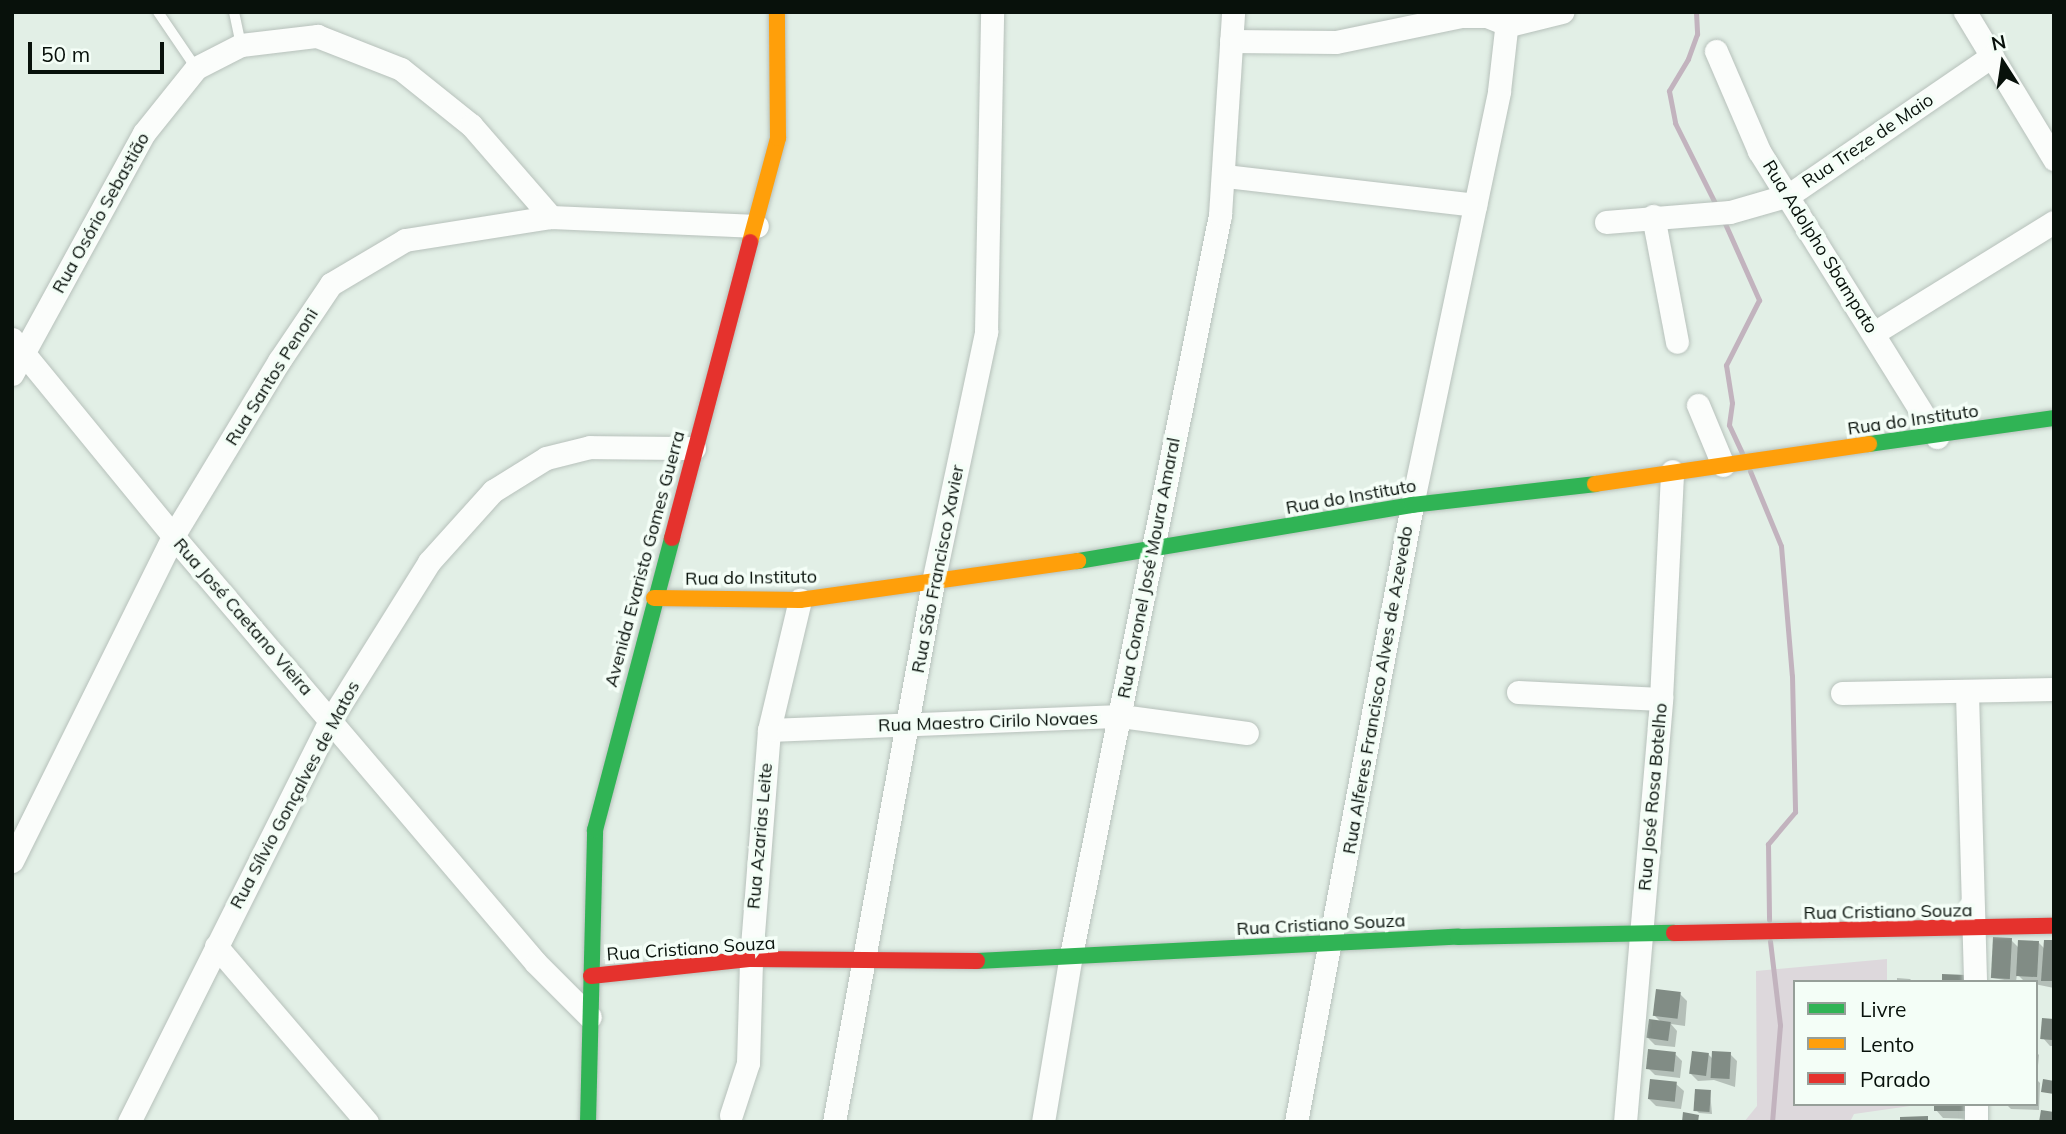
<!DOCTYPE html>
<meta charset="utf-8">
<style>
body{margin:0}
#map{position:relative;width:2066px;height:1134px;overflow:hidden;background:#e2efe6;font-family:Mulish,sans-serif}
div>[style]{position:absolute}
.green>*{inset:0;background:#ddd8dc}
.shadow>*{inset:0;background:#0003}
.stream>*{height:5px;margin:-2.5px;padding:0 2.5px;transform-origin:2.5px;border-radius:2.5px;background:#c2b3be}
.building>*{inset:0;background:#818c85;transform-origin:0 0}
.roads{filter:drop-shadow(0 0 2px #b7c1bb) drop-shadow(0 0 2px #b7c1bb)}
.lane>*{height:10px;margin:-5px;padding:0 5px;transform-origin:5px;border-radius:5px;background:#fbfdfb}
.street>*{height:23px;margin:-11.5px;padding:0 11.5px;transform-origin:11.5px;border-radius:11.5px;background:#fbfdfb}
.fast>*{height:16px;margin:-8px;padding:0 8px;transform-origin:8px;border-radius:8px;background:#30b455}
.slow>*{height:16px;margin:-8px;padding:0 8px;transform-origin:8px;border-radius:8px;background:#ff9f0a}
.jam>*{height:16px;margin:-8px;padding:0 8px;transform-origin:8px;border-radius:8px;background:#e5322d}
span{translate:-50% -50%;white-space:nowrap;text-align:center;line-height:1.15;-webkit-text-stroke:7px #f4fef7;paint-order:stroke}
.street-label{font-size:18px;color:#08110b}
.frame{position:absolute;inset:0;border:14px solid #08110b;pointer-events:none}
.legend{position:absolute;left:1793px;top:980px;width:245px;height:126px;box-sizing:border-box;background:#f4fef7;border:2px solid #969f99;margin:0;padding:9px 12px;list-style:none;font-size:21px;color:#08110b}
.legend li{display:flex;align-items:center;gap:14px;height:35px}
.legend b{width:35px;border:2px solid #969f99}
.north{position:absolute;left:1968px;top:28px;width:70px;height:70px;-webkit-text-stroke:5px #f4fef7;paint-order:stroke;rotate:348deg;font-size:19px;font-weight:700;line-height:28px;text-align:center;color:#08110b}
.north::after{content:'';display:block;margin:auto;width:24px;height:32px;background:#08110b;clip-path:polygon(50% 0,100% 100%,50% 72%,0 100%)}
.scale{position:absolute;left:28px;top:42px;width:136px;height:32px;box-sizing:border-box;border:4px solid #08110b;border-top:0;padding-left:9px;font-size:21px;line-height:24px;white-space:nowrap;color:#08110b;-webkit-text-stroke:5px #f4fef7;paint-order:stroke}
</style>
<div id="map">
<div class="green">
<i style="clip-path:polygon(1887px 959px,1887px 982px,1795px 982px,1795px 1104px,1917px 1105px,1854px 1114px,1850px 1122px,1744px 1122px,1757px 1106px,1756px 971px)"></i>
</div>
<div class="shadow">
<i style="clip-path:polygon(2011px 940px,2019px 948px,2039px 943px,2045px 949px,2054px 942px,2054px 988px,2025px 982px,2017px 974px,2016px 982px,1993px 978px)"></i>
<i style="clip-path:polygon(1897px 978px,1910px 979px,1913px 982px,1897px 982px)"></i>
<i style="clip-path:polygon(1680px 994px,1687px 1001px,1685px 1026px,1671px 1024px,1677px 1031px,1675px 1047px,1655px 1045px,1648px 1038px,1662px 1023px,1655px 1016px)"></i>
<i style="clip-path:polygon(2054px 1020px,2054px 1046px,2050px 1046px,2043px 1038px)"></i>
<i style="clip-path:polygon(2036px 1052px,2039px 1055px,2037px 1076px,2036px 1076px)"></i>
<i style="clip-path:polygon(1675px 1054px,1682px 1061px,1680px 1078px,1655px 1075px,1648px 1068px)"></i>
<i style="clip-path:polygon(1708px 1054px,1713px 1059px,1730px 1054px,1737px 1061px,1735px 1087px,1714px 1080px,1698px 1081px,1691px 1074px)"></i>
<i style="clip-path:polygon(2036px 1079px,2040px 1083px,2039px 1110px,2011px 1109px,2006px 1104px,2036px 1104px)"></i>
<i style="clip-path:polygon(1676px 1084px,1684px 1091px,1681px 1109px,1656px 1106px,1649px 1099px)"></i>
<i style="clip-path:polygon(1710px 1091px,1712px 1114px,1699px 1113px,1696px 1110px)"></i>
<i style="clip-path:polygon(1973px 1104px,1972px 1119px,1943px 1118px,1936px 1110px)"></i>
</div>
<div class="stream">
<i style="left:1696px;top:12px;width:22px;rotate:87deg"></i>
<i style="left:1697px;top:34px;width:27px;rotate:110deg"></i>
<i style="left:1688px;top:59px;width:37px;rotate:121deg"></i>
<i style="left:1669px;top:91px;width:33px;rotate:79deg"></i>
<i style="left:1675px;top:123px;width:94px;rotate:63.4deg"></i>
<i style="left:1723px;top:219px;width:89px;rotate:66deg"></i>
<i style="left:1759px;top:300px;width:73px;rotate:116.9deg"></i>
<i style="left:1726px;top:365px;width:38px;rotate:81deg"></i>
<i style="left:1732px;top:403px;width:22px;rotate:98deg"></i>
<i style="left:1729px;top:425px;width:31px;rotate:65deg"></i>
<i style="left:1750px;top:471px;width:81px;rotate:67.5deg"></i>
<i style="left:1781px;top:546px;width:130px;rotate:85.2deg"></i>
<i style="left:1792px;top:676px;width:136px;rotate:88.7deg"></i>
<i style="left:1795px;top:812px;width:42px;rotate:130.2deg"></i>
<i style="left:1768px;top:844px;width:76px;rotate:89.2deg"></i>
<i style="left:1770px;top:941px;width:85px;rotate:83.2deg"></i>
<i style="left:1780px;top:1025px;width:97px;rotate:94.7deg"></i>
</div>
<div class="building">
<i style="left:1993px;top:937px;width:19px;height:41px;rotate:3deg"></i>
<i style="left:2018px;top:940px;width:21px;height:36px;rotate:3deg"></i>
<i style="clip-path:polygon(2044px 940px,2054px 940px,2054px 981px,2041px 981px)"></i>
<i style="clip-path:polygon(1942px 974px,1966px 975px,1965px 982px,1942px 982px)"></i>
<i style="left:1656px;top:989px;width:25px;height:27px;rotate:7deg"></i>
<i style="left:2042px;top:1018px;width:12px;height:21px;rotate:5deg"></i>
<i style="left:1649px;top:1019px;width:22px;height:19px;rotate:8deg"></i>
<i style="left:1648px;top:1049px;width:28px;height:20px;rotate:6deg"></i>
<i style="left:1692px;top:1051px;width:17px;height:23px;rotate:7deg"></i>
<i style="left:1712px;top:1051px;width:19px;height:27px;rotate:3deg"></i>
<i style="left:1650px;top:1079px;width:27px;height:20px;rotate:6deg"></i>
<i style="clip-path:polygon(2043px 1079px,2054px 1081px,2054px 1094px,2041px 1092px)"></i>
<i style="left:1695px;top:1089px;width:16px;height:22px;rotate:4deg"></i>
<i style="left:1934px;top:1104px;width:32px;height:7px"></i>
<i style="clip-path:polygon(2041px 1110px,2054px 1112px,2054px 1122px,2039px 1122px)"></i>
<i style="clip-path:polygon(1683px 1112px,1699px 1115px,1698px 1122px,1682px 1122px)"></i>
<i style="clip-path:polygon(1928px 1116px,1928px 1122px,1900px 1122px,1900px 1117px)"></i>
</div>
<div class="roads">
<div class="lane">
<i style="left:158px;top:12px;width:68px;rotate:55.8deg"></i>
<i style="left:234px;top:12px;width:34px;rotate:78deg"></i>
</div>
<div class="street">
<i style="left:1965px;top:12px;width:172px;rotate:58.8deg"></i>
<i style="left:1231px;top:41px;width:105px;rotate:0.5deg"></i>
<i style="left:1336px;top:42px;width:128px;rotate:-11.7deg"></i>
<i style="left:1461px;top:16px;width:26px"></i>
<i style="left:1487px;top:16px;width:24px;rotate:22deg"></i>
<i style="left:1509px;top:25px;width:55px;rotate:-13.8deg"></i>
<i style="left:1716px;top:51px;width:109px;rotate:66.7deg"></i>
<i style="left:1759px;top:151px;width:337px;rotate:58.1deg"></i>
<i style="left:1225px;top:176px;width:252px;rotate:6.6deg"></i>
<i style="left:1653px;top:216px;width:128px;rotate:79.2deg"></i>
<i style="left:1606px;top:222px;width:124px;rotate:-4.6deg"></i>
<i style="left:1730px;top:212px;width:61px;rotate:-16.1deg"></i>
<i style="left:1789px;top:195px;width:246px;rotate:-34.4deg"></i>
<i style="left:1874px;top:333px;width:211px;rotate:-31.7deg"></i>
<i style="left:12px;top:339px;width:254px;rotate:50.7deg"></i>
<i style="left:173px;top:536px;width:560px;rotate:49.63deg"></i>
<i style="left:536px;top:963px;width:76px;rotate:45deg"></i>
<i style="left:12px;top:374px;width:275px;rotate:-61.3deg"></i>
<i style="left:144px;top:133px;width:83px;rotate:-51.3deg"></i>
<i style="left:196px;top:68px;width:51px;rotate:-27.1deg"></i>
<i style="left:241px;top:45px;width:77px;rotate:-6.8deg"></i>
<i style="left:317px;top:36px;width:90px;rotate:21.4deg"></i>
<i style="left:401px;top:69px;width:90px;rotate:38.7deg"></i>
<i style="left:471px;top:125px;width:122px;rotate:49deg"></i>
<i style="left:1698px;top:405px;width:65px;rotate:67.4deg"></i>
<i style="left:1518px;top:692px;width:143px;rotate:2.8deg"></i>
<i style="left:1842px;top:693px;width:212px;rotate:-1.1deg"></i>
<i style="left:1967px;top:693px;width:289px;rotate:88.4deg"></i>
<i style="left:769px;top:730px;width:352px;rotate:-2.3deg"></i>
<i style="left:1121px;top:716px;width:127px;rotate:7.7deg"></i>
<i style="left:12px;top:861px;width:363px;rotate:-63.6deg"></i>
<i style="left:173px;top:536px;width:205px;rotate:-58.8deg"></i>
<i style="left:279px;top:361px;width:93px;rotate:-56deg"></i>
<i style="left:331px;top:284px;width:86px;rotate:-30.7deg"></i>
<i style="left:405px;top:240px;width:148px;rotate:-9deg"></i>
<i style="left:551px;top:217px;width:206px;rotate:2.5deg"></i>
<i style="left:216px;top:946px;width:232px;rotate:49.4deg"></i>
<i style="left:1976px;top:1104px;width:18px;rotate:90deg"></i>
<i style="left:731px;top:1115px;width:55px;rotate:-71.9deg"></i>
<i style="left:748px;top:1063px;width:104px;rotate:-88.3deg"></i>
<i style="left:751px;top:959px;width:230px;rotate:-85.5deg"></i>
<i style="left:769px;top:730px;width:134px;rotate:-76.6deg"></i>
<i style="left:129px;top:1122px;width:451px;rotate:-63.4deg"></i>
<i style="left:331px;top:719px;width:185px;rotate:-58deg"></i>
<i style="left:429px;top:562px;width:96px;rotate:-48deg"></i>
<i style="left:493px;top:491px;width:62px;rotate:-31.9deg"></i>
<i style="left:546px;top:458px;width:45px;rotate:-14deg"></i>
<i style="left:590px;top:447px;width:104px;rotate:0.6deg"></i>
<i style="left:834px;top:1122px;width:549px;rotate:-79.61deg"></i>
<i style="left:933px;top:582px;width:256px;rotate:-78deg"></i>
<i style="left:986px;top:332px;width:320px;rotate:-88.9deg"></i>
<i style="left:1043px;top:1122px;width:164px;rotate:-80.5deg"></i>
<i style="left:1070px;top:960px;width:760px;rotate:-78.62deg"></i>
<i style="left:1220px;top:215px;width:203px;rotate:-86.3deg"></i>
<i style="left:1296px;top:1122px;width:628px;rotate:-79.35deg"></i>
<i style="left:1412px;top:505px;width:423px;rotate:-78.1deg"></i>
<i style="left:1499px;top:91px;width:80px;rotate:-83.5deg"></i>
<i style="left:1625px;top:1122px;width:425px;rotate:-85.1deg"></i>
<i style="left:1661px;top:699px;width:228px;rotate:-87.2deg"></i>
</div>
<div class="fast">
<i style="left:1869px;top:444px;width:187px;rotate:-8deg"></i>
<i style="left:1078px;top:561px;width:339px;rotate:-9.5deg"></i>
<i style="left:1412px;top:505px;width:184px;rotate:-6.5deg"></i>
<i style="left:977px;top:961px;width:482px;rotate:-2.9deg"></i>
<i style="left:1458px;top:937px;width:216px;rotate:-1.1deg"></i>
<i style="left:588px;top:1122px;width:292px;rotate:-88.6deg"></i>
<i style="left:595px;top:830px;width:302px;rotate:-75.2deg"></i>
</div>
<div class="slow">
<i style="left:750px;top:242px;width:108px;rotate:-74.9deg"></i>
<i style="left:778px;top:138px;width:126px;rotate:-90.5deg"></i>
<i style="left:1595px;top:484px;width:277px;rotate:-8.3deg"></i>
<i style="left:654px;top:598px;width:146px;rotate:0.8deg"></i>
<i style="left:800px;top:600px;width:281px;rotate:-8deg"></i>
</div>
<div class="jam">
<i style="left:672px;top:538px;width:306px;rotate:-75.2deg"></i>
<i style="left:1674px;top:933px;width:380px;rotate:-1.1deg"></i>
<i style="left:591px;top:976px;width:161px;rotate:-6.1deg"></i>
<i style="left:751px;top:959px;width:226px;rotate:0.5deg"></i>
</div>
</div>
<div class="street-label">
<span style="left:1868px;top:141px;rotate:-34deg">Rua Treze de Maio</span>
<span style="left:101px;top:213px;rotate:-61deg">Rua Osório Sebastião</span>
<span style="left:1820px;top:247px;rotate:58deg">Rua Adolpho Sbampato</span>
<span style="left:272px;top:377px;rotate:-58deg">Rua Santos Penoni</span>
<span style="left:1913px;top:420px;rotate:-8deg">Rua do Instituto</span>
<span style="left:1351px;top:497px;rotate:-10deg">Rua do Instituto</span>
<span style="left:645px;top:559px;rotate:-75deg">Avenida Evaristo Gomes Guerra</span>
<span style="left:1149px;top:568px;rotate:-79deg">Rua Coronel José Moura Amaral</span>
<span style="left:938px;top:569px;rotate:-79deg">Rua São Francisco Xavier</span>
<span style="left:751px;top:578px;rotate:-1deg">Rua do Instituto</span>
<span style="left:243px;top:617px;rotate:49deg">Rua José Caetano Vieira</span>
<span style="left:1378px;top:690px;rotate:-80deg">Rua Alferes Francisco Alves de Azevedo</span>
<span style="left:988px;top:722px;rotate:-2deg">Rua Maestro Cirilo Novaes</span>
<span style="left:295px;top:795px;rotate:-62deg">Rua Sílvio Gonçalves de Matos</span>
<span style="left:1653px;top:797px;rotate:-85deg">Rua José Rosa Botelho</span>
<span style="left:760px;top:836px;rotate:-85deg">Rua Azarias Leite</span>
<span style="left:1888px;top:912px;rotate:-1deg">Rua Cristiano Souza</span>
<span style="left:1321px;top:925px;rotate:-3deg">Rua Cristiano Souza</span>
<span style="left:691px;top:949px;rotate:-4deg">Rua Cristiano Souza</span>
</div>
<div class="frame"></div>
<ul class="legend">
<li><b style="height:9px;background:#30b455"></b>Livre</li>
<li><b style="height:9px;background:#ff9f0a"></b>Lento</li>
<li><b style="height:9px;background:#e5322d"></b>Parado</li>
</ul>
<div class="north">N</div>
<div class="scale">50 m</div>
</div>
